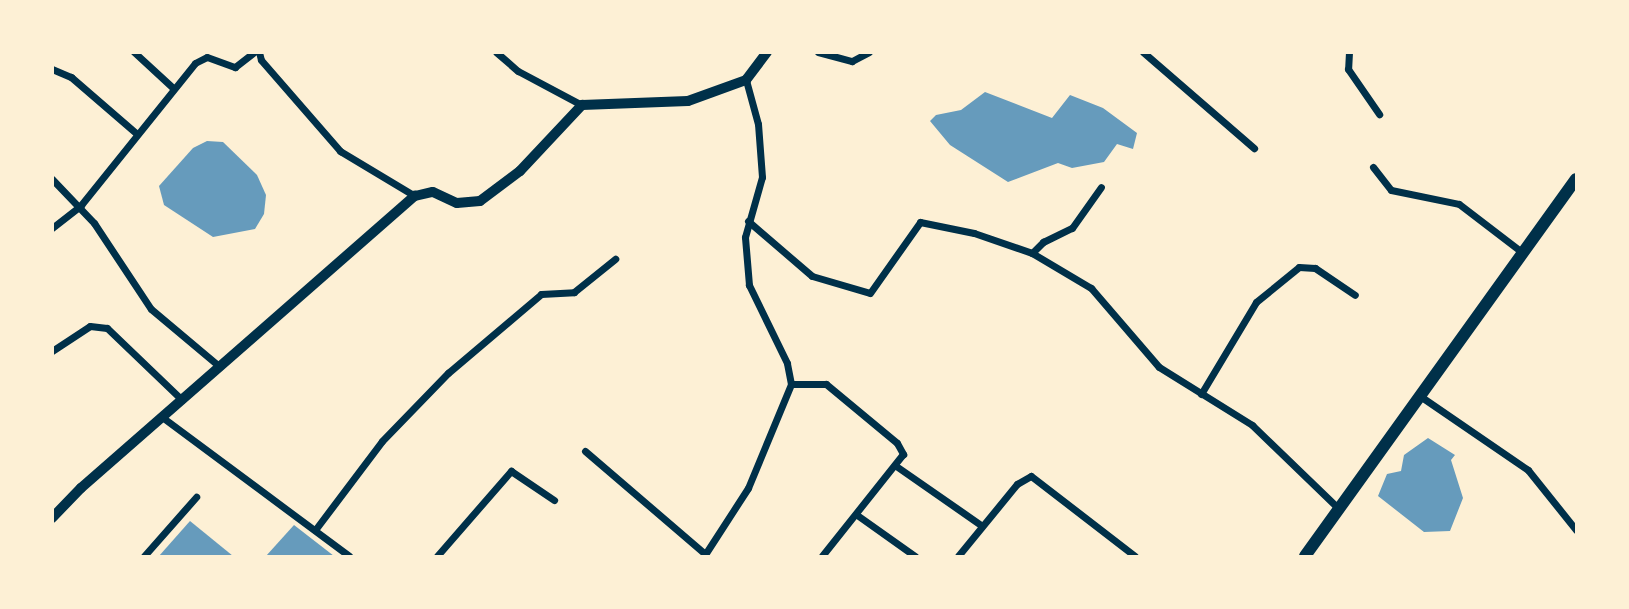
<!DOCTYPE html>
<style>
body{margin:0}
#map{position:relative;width:1629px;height:609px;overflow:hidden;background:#fdf0d5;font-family:Quicksand,sans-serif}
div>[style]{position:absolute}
.water>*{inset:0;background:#669bbc}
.minor>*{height:7px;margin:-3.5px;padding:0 3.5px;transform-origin:3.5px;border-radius:3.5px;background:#003049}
.secondary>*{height:10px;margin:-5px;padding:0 5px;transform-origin:5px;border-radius:5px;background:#003049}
.primary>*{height:12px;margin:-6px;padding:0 6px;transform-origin:6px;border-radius:6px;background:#003049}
span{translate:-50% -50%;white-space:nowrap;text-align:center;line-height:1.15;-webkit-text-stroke:5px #fdf0d5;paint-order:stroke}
.frame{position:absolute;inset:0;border:54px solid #fdf0d5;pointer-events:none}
</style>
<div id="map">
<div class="water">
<i style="clip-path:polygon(985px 92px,1052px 118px,1070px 95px,1103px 108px,1137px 133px,1133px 149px,1117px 144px,1104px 162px,1072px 168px,1058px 163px,1008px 182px,950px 145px,930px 121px,936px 115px,961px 110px)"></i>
<i style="clip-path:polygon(207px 141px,223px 142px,257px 175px,266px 195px,264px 214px,255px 229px,213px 237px,164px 205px,159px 186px,193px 148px)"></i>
<i style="clip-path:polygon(1428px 438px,1455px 455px,1451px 460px,1463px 498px,1450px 531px,1424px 532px,1378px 496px,1387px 474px,1401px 471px,1404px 455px)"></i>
<i style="clip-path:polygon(190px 521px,233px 556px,159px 556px)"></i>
<i style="clip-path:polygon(294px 525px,334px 556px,266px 556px)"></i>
</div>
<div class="minor">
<i style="left:134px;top:52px;width:53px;rotate:42.7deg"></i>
<i style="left:259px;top:52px;width:8px;rotate:76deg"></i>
<i style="left:261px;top:60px;width:121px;rotate:49deg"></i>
<i style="left:340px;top:151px;width:87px;rotate:31deg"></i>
<i style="left:496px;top:52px;width:29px;rotate:41deg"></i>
<i style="left:518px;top:71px;width:72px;rotate:28deg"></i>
<i style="left:818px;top:52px;width:35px;rotate:15deg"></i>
<i style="left:852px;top:61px;width:19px;rotate:-28deg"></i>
<i style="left:1143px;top:52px;width:147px;rotate:40.9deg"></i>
<i style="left:1349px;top:52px;width:17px;rotate:93deg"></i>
<i style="left:1348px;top:69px;width:55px;rotate:55.4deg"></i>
<i style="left:52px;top:69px;width:21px;rotate:23deg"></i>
<i style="left:71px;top:77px;width:87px;rotate:40.8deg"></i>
<i style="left:1373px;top:167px;width:29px;rotate:52deg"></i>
<i style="left:1391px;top:190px;width:69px;rotate:11.6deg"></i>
<i style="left:1459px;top:204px;width:81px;rotate:37.4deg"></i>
<i style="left:52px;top:179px;width:61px;rotate:46.3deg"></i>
<i style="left:94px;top:223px;width:103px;rotate:56.5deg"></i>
<i style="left:151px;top:309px;width:90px;rotate:40deg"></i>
<i style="left:748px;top:221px;width:84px;rotate:40.7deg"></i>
<i style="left:812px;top:276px;width:60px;rotate:16.3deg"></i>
<i style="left:870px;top:293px;width:87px;rotate:-54.8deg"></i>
<i style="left:920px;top:222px;width:55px;rotate:11.5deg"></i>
<i style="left:974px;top:233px;width:61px;rotate:19deg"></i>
<i style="left:1032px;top:253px;width:69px;rotate:30.7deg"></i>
<i style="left:1091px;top:288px;width:104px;rotate:49.3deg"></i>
<i style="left:1159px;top:367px;width:110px;rotate:31.9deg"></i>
<i style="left:1252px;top:425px;width:120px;rotate:44deg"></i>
<i style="left:52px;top:228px;width:37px;rotate:-38deg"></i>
<i style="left:81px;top:205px;width:182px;rotate:-51.2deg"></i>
<i style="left:195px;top:63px;width:13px;rotate:-27deg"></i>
<i style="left:207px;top:57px;width:30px;rotate:20deg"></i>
<i style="left:235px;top:67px;width:24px;rotate:-38deg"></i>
<i style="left:1032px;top:253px;width:16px;rotate:-45deg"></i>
<i style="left:1043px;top:242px;width:32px;rotate:-26deg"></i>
<i style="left:1072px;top:228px;width:50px;rotate:-54.7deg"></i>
<i style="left:52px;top:351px;width:45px;rotate:-33.3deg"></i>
<i style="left:90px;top:326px;width:17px;rotate:7deg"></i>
<i style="left:107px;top:328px;width:104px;rotate:43.8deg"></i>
<i style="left:791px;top:384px;width:35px"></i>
<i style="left:826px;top:384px;width:92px;rotate:39.7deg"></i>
<i style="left:897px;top:443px;width:13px;rotate:61deg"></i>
<i style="left:903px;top:454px;width:130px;rotate:128.5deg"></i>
<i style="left:1201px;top:394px;width:107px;rotate:-59.1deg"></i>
<i style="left:1256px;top:302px;width:55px;rotate:-39.1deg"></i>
<i style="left:1299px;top:267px;width:16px;rotate:4deg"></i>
<i style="left:1315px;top:268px;width:48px;rotate:34deg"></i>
<i style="left:1420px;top:396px;width:131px;rotate:34.4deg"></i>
<i style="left:1528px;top:470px;width:77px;rotate:51.3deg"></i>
<i style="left:162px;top:417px;width:233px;rotate:36.6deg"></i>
<i style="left:585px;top:451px;width:158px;rotate:40.6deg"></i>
<i style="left:896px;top:466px;width:103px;rotate:34.8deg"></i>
<i style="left:857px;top:515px;width:71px;rotate:35.3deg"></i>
<i style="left:315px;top:530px;width:111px;rotate:-53deg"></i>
<i style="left:382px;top:441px;width:95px;rotate:-45.9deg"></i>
<i style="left:448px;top:373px;width:122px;rotate:-40.3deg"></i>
<i style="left:541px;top:294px;width:33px;rotate:-3deg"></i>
<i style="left:574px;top:292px;width:53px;rotate:-38.8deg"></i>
<i style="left:144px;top:556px;width:79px;rotate:-48.6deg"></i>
<i style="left:437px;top:556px;width:113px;rotate:-49deg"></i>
<i style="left:511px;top:471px;width:52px;rotate:34deg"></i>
<i style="left:704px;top:556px;width:81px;rotate:-57.1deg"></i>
<i style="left:748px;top:488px;width:113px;rotate:-67.5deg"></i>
<i style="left:791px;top:384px;width:21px;rotate:-101deg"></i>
<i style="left:787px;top:363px;width:87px;rotate:-116deg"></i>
<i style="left:749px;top:285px;width:48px;rotate:-94.8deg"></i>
<i style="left:745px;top:237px;width:62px;rotate:-74.2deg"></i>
<i style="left:762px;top:177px;width:53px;rotate:-94.3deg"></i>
<i style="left:758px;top:124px;width:46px;rotate:-105.3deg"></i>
<i style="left:958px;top:556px;width:93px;rotate:-50.7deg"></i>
<i style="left:1017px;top:484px;width:16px;rotate:-30deg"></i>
<i style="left:1031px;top:476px;width:131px;rotate:37.6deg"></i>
</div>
<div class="secondary">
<i style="left:52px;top:518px;width:42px;rotate:-46deg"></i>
<i style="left:81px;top:488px;width:444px;rotate:-41.2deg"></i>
<i style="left:415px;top:196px;width:18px;rotate:-13deg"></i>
<i style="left:433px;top:192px;width:26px;rotate:25deg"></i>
<i style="left:457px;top:203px;width:23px;rotate:-5deg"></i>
<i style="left:480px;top:201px;width:50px;rotate:-36.9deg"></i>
<i style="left:520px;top:171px;width:91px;rotate:-46.8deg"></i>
<i style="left:582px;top:105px;width:106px;rotate:-2.2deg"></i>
<i style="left:688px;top:101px;width:62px;rotate:-19.9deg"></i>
<i style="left:746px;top:80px;width:35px;rotate:-53deg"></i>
</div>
<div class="primary">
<i style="left:1305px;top:556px;width:464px;rotate:-54.3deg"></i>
</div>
<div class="frame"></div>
</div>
